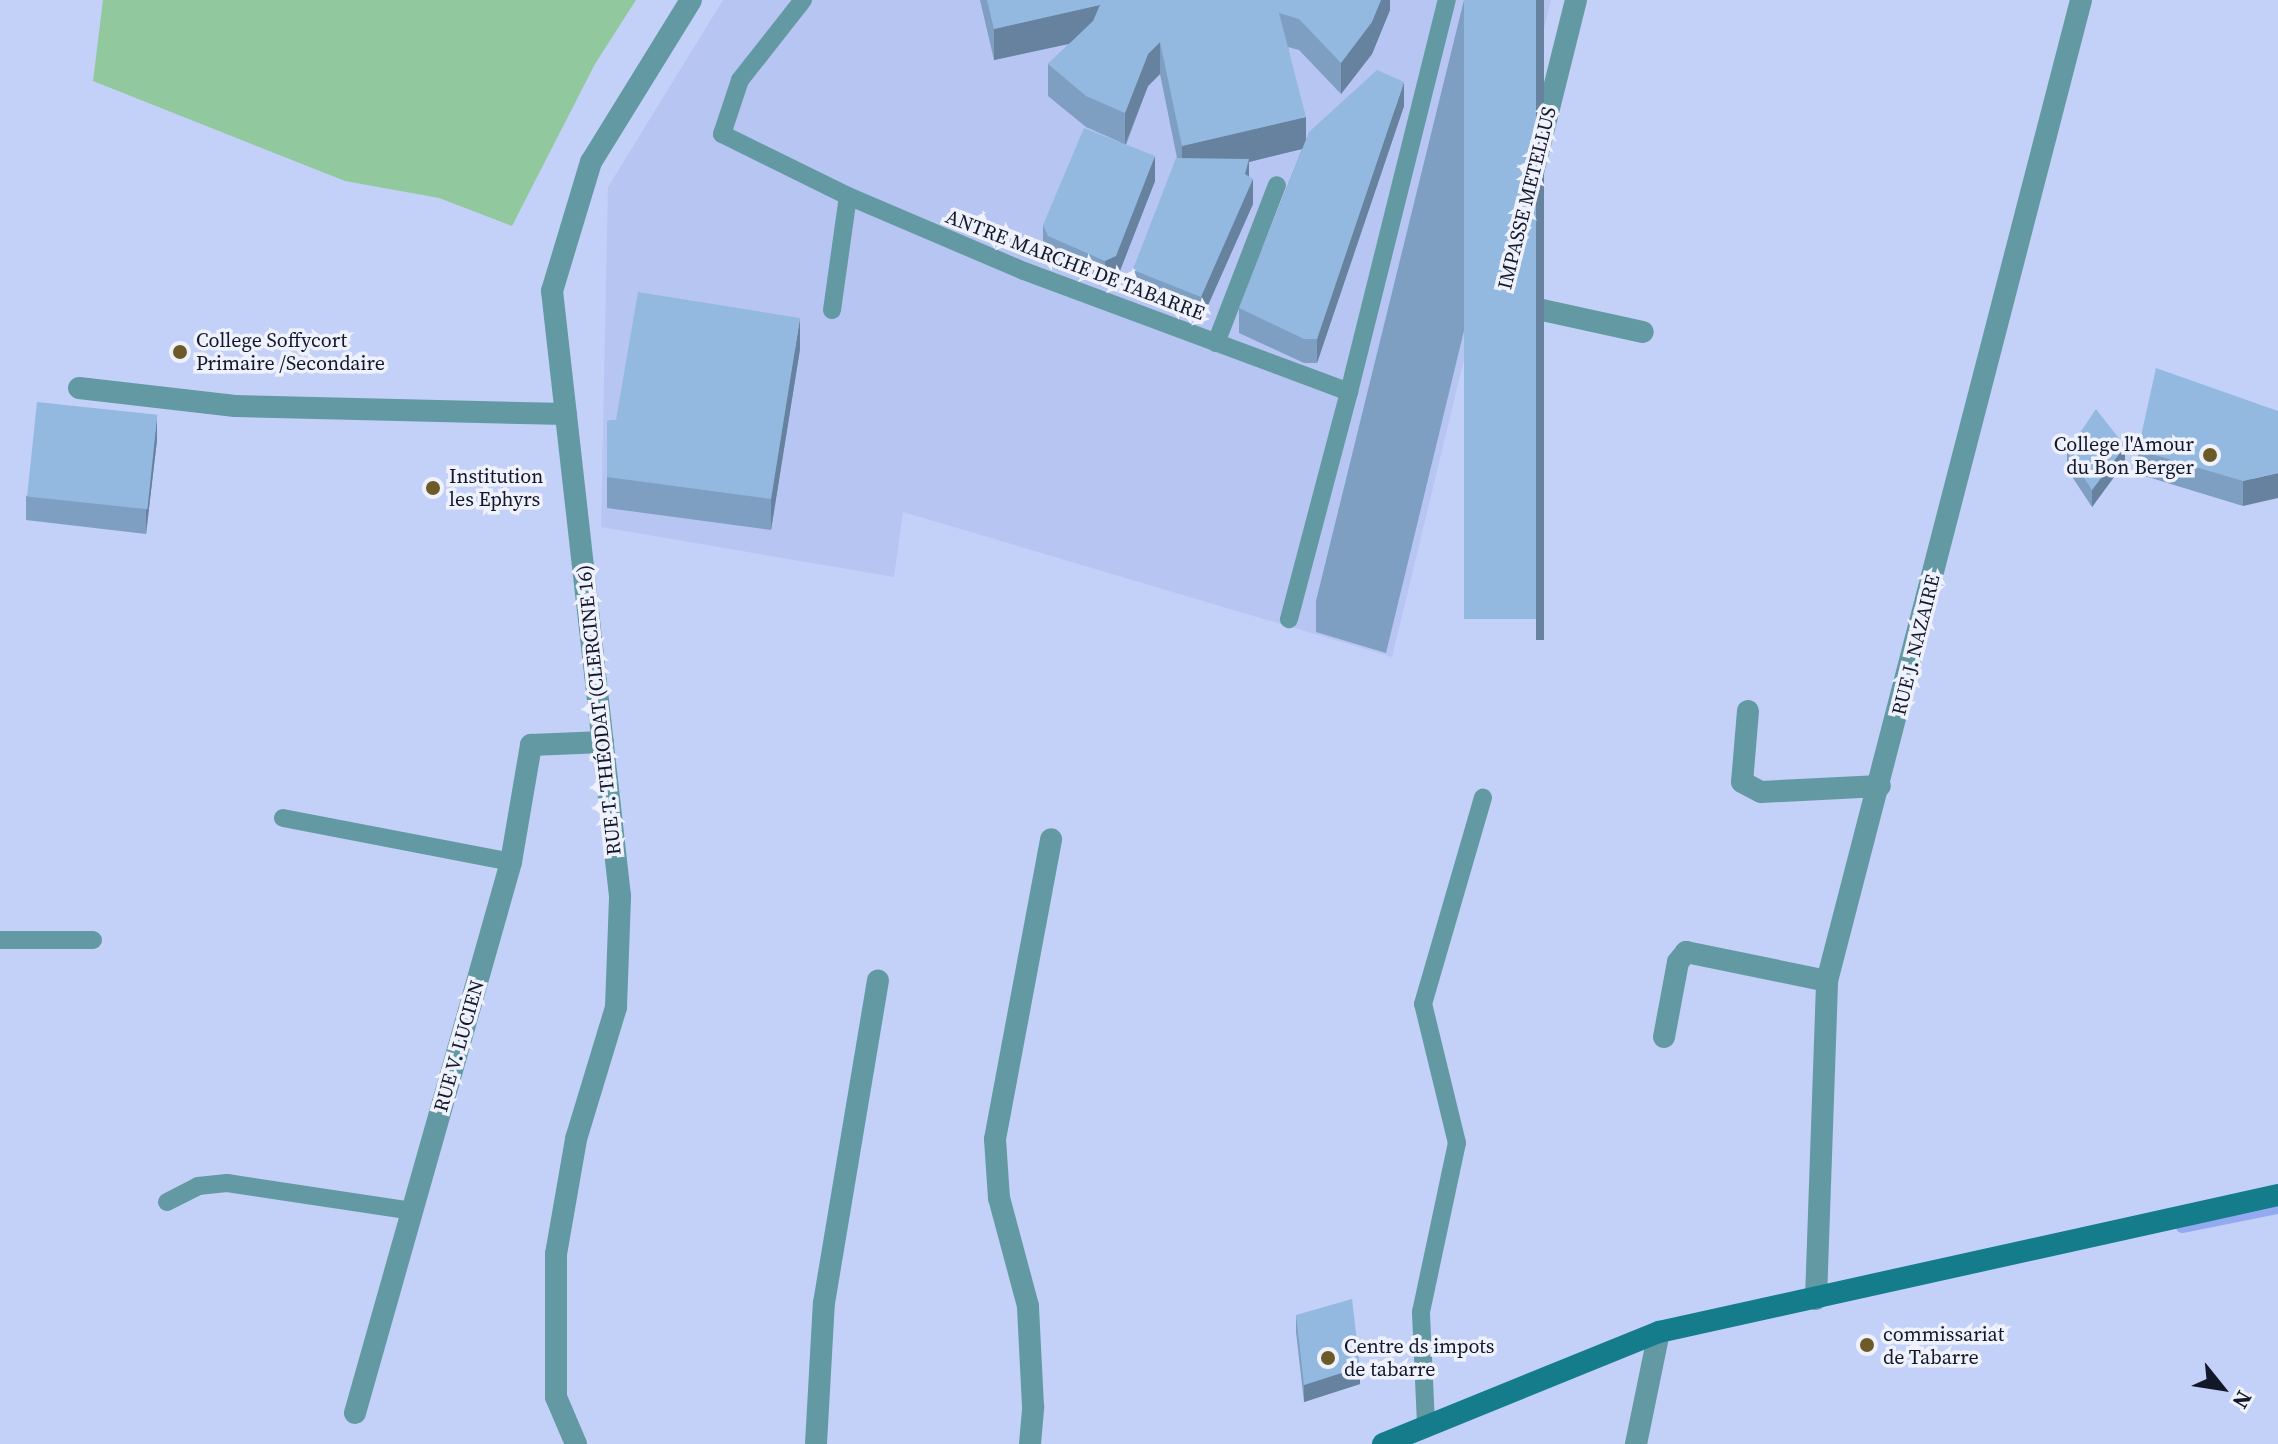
<!DOCTYPE html>
<meta charset="utf-8">
<style>
body{margin:0}
#map{position:relative;width:2278px;height:1444px;overflow:hidden;background:#c3d1f8;font-family:"Source Serif 4",serif}
div>[style]{position:absolute}
.built>*{inset:0;background:#b7c5f2}
.green>*{inset:0;background:#92c89d}
.stream>*{height:12px;margin:-6px;padding:0 6px;transform-origin:6px;border-radius:6px;background:#94aaf0}
.service>*{height:18px;margin:-9px;padding:0 9px;transform-origin:9px;border-radius:9px;background:#6399a3}
.minor>*{height:22px;margin:-11px;padding:0 11px;transform-origin:11px;border-radius:11px;background:#6399a3}
.secondary>*{height:22px;margin:-11px;padding:0 11px;transform-origin:11px;border-radius:11px;background:#157c8b}
.wall>*{inset:0;background:#7e9fc2}
.shaded-wall>*{inset:0;background:#67829e;transform-origin:0 0}
.building>*{inset:0;background:#93b9e1;transform-origin:0 0}
.dots>*{width:22px;height:22px;translate:-50% -50%;box-sizing:border-box;border:4px solid #eff2fc;border-radius:50%}
span{translate:-50% -50%;white-space:nowrap;text-align:center;line-height:1.15;-webkit-text-stroke:7px #eff2fc;paint-order:stroke}
.street-label{font-size:20px;color:#121829}
.poi-label{font-size:20px;color:#121829}
.left{translate:0 -50%;text-align:left}
.right{translate:-100% -50%;text-align:right}
.north{position:absolute;left:2182px;top:1348px;width:80px;height:80px;-webkit-text-stroke:6px #eff2fc;paint-order:stroke;rotate:120deg;font-size:22px;font-weight:700;line-height:32px;text-align:center;color:#121829}
.north::after{content:'';display:block;margin:auto;width:28px;height:36px;background:#121829;clip-path:polygon(50% 0,100% 100%,50% 72%,0 100%)}
</style>
<div id="map">
<div class="built">
<i style="clip-path:polygon(723px 0,1551px 0,1392px 657px,903px 512px,894px 577px,601px 527px,608px 187px)"></i>
</div>
<div class="green">
<i style="clip-path:polygon(103px 0,636px 0,595px 64px,512px 226px,439px 198px,345px 181px,93px 81px)"></i>
</div>
<div class="stream">
<i style="left:2182px;top:1227px;width:98px;rotate:-11.2deg"></i>
</div>
<div class="service">
<i style="left:803px;top:0;width:102px;rotate:128.2deg"></i>
<i style="left:740px;top:80px;width:57px;rotate:108.4deg"></i>
<i style="left:722px;top:134px;width:140px;rotate:26.2deg"></i>
<i style="left:848px;top:196px;width:191px;rotate:23.1deg"></i>
<i style="left:1024px;top:271px;width:347px;rotate:20.4deg"></i>
<i style="left:1349px;top:392px;width:235px;rotate:104.8deg"></i>
<i style="left:832px;top:310px;width:115px;rotate:-82deg"></i>
<i style="left:1216px;top:343px;width:169px;rotate:-68.9deg"></i>
<i style="left:1349px;top:392px;width:404px;rotate:-76deg"></i>
<i style="left:283px;top:818px;width:232px;rotate:10.9deg"></i>
<i style="left:0;top:940px;width:93px"></i>
<i style="left:167px;top:1202px;width:35px;rotate:-27deg"></i>
<i style="left:198px;top:1186px;width:29px;rotate:-6deg"></i>
<i style="left:227px;top:1183px;width:187px;rotate:8.6deg"></i>
<i style="left:1426px;top:1424px;width:112px;rotate:-92.6deg"></i>
<i style="left:1421px;top:1312px;width:173px;rotate:-78deg"></i>
<i style="left:1457px;top:1143px;width:143px;rotate:-103.7deg"></i>
<i style="left:1423px;top:1004px;width:215px;rotate:-73.8deg"></i>
</div>
<div class="minor">
<i style="left:1576px;top:0;width:310px;rotate:104deg"></i>
<i style="left:1501px;top:301px;width:145px;rotate:12.3deg"></i>
<i style="left:79px;top:388px;width:157px;rotate:6.6deg"></i>
<i style="left:235px;top:406px;width:331px;rotate:1.4deg"></i>
<i style="left:1748px;top:711px;width:71px;rotate:94.8deg"></i>
<i style="left:1742px;top:782px;width:21px;rotate:28deg"></i>
<i style="left:1761px;top:792px;width:119px;rotate:-2.9deg"></i>
<i style="left:1664px;top:1037px;width:76px;rotate:-79.4deg"></i>
<i style="left:1678px;top:962px;width:13px;rotate:-51deg"></i>
<i style="left:1686px;top:952px;width:144px;rotate:11.6deg"></i>
<i style="left:1816px;top:1299px;width:318px;rotate:-88deg"></i>
<i style="left:1827px;top:981px;width:1013px;rotate:-75.48deg"></i>
<i style="left:355px;top:1413px;width:573px;rotate:-74.19deg"></i>
<i style="left:511px;top:862px;width:119px;rotate:-80.3deg"></i>
<i style="left:531px;top:745px;width:72px;rotate:-2.4deg"></i>
<i style="left:576px;top:1444px;width:51px;rotate:-113.1deg"></i>
<i style="left:556px;top:1397px;width:143px;rotate:-90deg"></i>
<i style="left:556px;top:1254px;width:117px;rotate:-80.1deg"></i>
<i style="left:576px;top:1139px;width:138px;rotate:-73.1deg"></i>
<i style="left:616px;top:1007px;width:111px;rotate:-87.9deg"></i>
<i style="left:620px;top:896px;width:609px;rotate:-96.41deg"></i>
<i style="left:552px;top:291px;width:135px;rotate:-73.2deg"></i>
<i style="left:591px;top:162px;width:190px;rotate:-58.3deg"></i>
<i style="left:816px;top:1444px;width:141px;rotate:-86.8deg"></i>
<i style="left:824px;top:1303px;width:327px;rotate:-80.5deg"></i>
<i style="left:1030px;top:1444px;width:38px;rotate:-85deg"></i>
<i style="left:1033px;top:1406px;width:100px;rotate:-92.9deg"></i>
<i style="left:1028px;top:1306px;width:112px;rotate:-105deg"></i>
<i style="left:999px;top:1198px;width:59px;rotate:-93.9deg"></i>
<i style="left:995px;top:1139px;width:305px;rotate:-79.4deg"></i>
<i style="left:1636px;top:1444px;width:114px;rotate:-78.4deg"></i>
</div>
<div class="secondary">
<i style="left:1383px;top:1444px;width:298px;rotate:-22.1deg"></i>
<i style="left:1659px;top:1332px;width:634px;rotate:-12.48deg"></i>
</div>
<div class="wall">
<i style="clip-path:polygon(980px 0,1390px 0,1390px 10px,1372px 54px,1341px 94px,1299px 50px,1288px 47px,1306px 139px,1404px 106px,1317px 363px,1304px 363px,1239px 333px,1239px 308px,1302px 149px,1249px 162px,1249px 177px,1253px 204px,1201px 321px,1133px 295px,1133px 270px,1177px 158px,1160px 74px,1148px 86px,1126px 145px,1155px 181px,1116px 281px,1105px 285px,1048px 261px,1043px 250px,1043px 225px,1120px 142px,1086px 127px,1048px 96px,1048px 64px,1069px 44px,994px 60px)"></i>
<i style="clip-path:polygon(1464px 0,1544px 0,1386px 653px,1316px 632px,1316px 601px)"></i>
<i style="clip-path:polygon(800px 349px,771px 530px,607px 508px,607px 421px,616px 420px)"></i>
<i style="clip-path:polygon(2278px 411px,2243px 506px,2138px 474px,2138px 450px)"></i>
<i style="clip-path:polygon(157px 440px,146px 534px,26px 520px,26px 496px)"></i>
<i style="clip-path:polygon(2067px 452px,2125px 462px,2092px 507px,2067px 469px)"></i>
<i style="clip-path:polygon(1296px 1315px,1360px 1384px,1304px 1402px,1296px 1332px)"></i>
</div>
<div class="shaded-wall">
<i style="clip-path:polygon(1381px 0,1390px 0,1390px 10px,1372px 54px,1341px 94px,1341px 63px)"></i>
<i style="left:1536px;top:0;width:8px;height:640px"></i>
<i style="clip-path:polygon(1100px 5px,1100px 37px,994px 60px,994px 29px)"></i>
<i style="clip-path:polygon(1160px 42px,1160px 74px,1148px 86px,1125px 145px,1125px 113px,1148px 54px)"></i>
<i style="clip-path:polygon(1404px 82px,1404px 106px,1317px 363px,1317px 339px)"></i>
<i style="clip-path:polygon(1306px 117px,1306px 148px,1249px 162px,1249px 183px,1253px 179px,1253px 204px,1201px 321px,1201px 297px,1182px 178px,1182px 146px)"></i>
<i style="clip-path:polygon(1155px 156px,1155px 181px,1116px 281px,1105px 285px,1105px 261px)"></i>
<i style="clip-path:polygon(800px 318px,800px 349px,771px 530px,771px 499px)"></i>
<i style="clip-path:polygon(157px 415px,157px 440px,146px 534px,146px 510px)"></i>
<i style="clip-path:polygon(2125px 446px,2125px 462px,2092px 507px,2092px 490px)"></i>
<i style="clip-path:polygon(2278px 473px,2278px 498px,2243px 506px,2243px 481px)"></i>
<i style="clip-path:polygon(1360px 1367px,1360px 1384px,1304px 1402px,1304px 1385px)"></i>
</div>
<div class="building">
<i style="clip-path:polygon(987px 0,1381px 0,1372px 22px,1341px 63px,1299px 19px,1279px 13px,1306px 117px,1182px 146px,1160px 42px,1148px 54px,1125px 113px,1086px 96px,1048px 64px,1093px 21px,1100px 5px,994px 29px)"></i>
<i style="left:1464px;top:0;width:72px;height:619px"></i>
<i style="clip-path:polygon(1377px 70px,1404px 82px,1317px 339px,1304px 339px,1239px 308px,1309px 132px)"></i>
<i style="clip-path:polygon(1084px 128px,1155px 156px,1116px 256px,1105px 261px,1048px 236px,1043px 225px)"></i>
<i style="clip-path:polygon(1176px 158px,1249px 159px,1245px 174px,1253px 179px,1201px 297px,1133px 270px)"></i>
<i style="clip-path:polygon(638px 292px,800px 318px,771px 499px,607px 477px,607px 421px,616px 420px)"></i>
<i style="clip-path:polygon(2156px 368px,2278px 411px,2278px 473px,2243px 481px,2138px 450px)"></i>
<i style="left:37px;top:402px;width:121px;height:95px;rotate:6deg"></i>
<i style="clip-path:polygon(2096px 409px,2125px 446px,2092px 490px,2067px 452px)"></i>
<i style="clip-path:polygon(1352px 1299px,1360px 1367px,1304px 1385px,1296px 1315px)"></i>
</div>
<div class="dots">
<i style="left:180px;top:352px;background:#6c5b29"></i>
<i style="left:2210px;top:455px;background:#6c5b29"></i>
<i style="left:433px;top:488px;background:#6c5b29"></i>
<i style="left:1867px;top:1345px;background:#6c5b29"></i>
<i style="left:1328px;top:1358px;background:#6c5b29"></i>
</div>
<div class="street-label">
<span style="left:1527px;top:198px;rotate:-76deg">IMPASSE METELLUS</span>
<span style="left:1075px;top:265px;rotate:21deg">ANTRE MARCHE DE TABARRE</span>
<span style="left:1916px;top:645px;rotate:-76deg">RUE J. NAZAIRE</span>
<span style="left:599px;top:710px;rotate:-96deg">RUE T. THÉODAT (CLERCINE 16)</span>
<span style="left:459px;top:1046px;rotate:-74deg">RUE V. LUCIEN</span>
</div>
<div class="poi-label">
<span class="left" style="left:196px;top:352px">College Soffycort<br>Primaire /Secondaire</span>
<span class="right" style="left:2194px;top:456px">College l'Amour<br>du Bon Berger</span>
<span class="left" style="left:449px;top:488px">Institution<br>les Ephyrs</span>
<span class="left" style="left:1883px;top:1346px">commissariat<br>de Tabarre</span>
<span class="left" style="left:1344px;top:1358px">Centre ds impots<br>de tabarre</span>
</div>
<div class="north">N</div>
</div>
